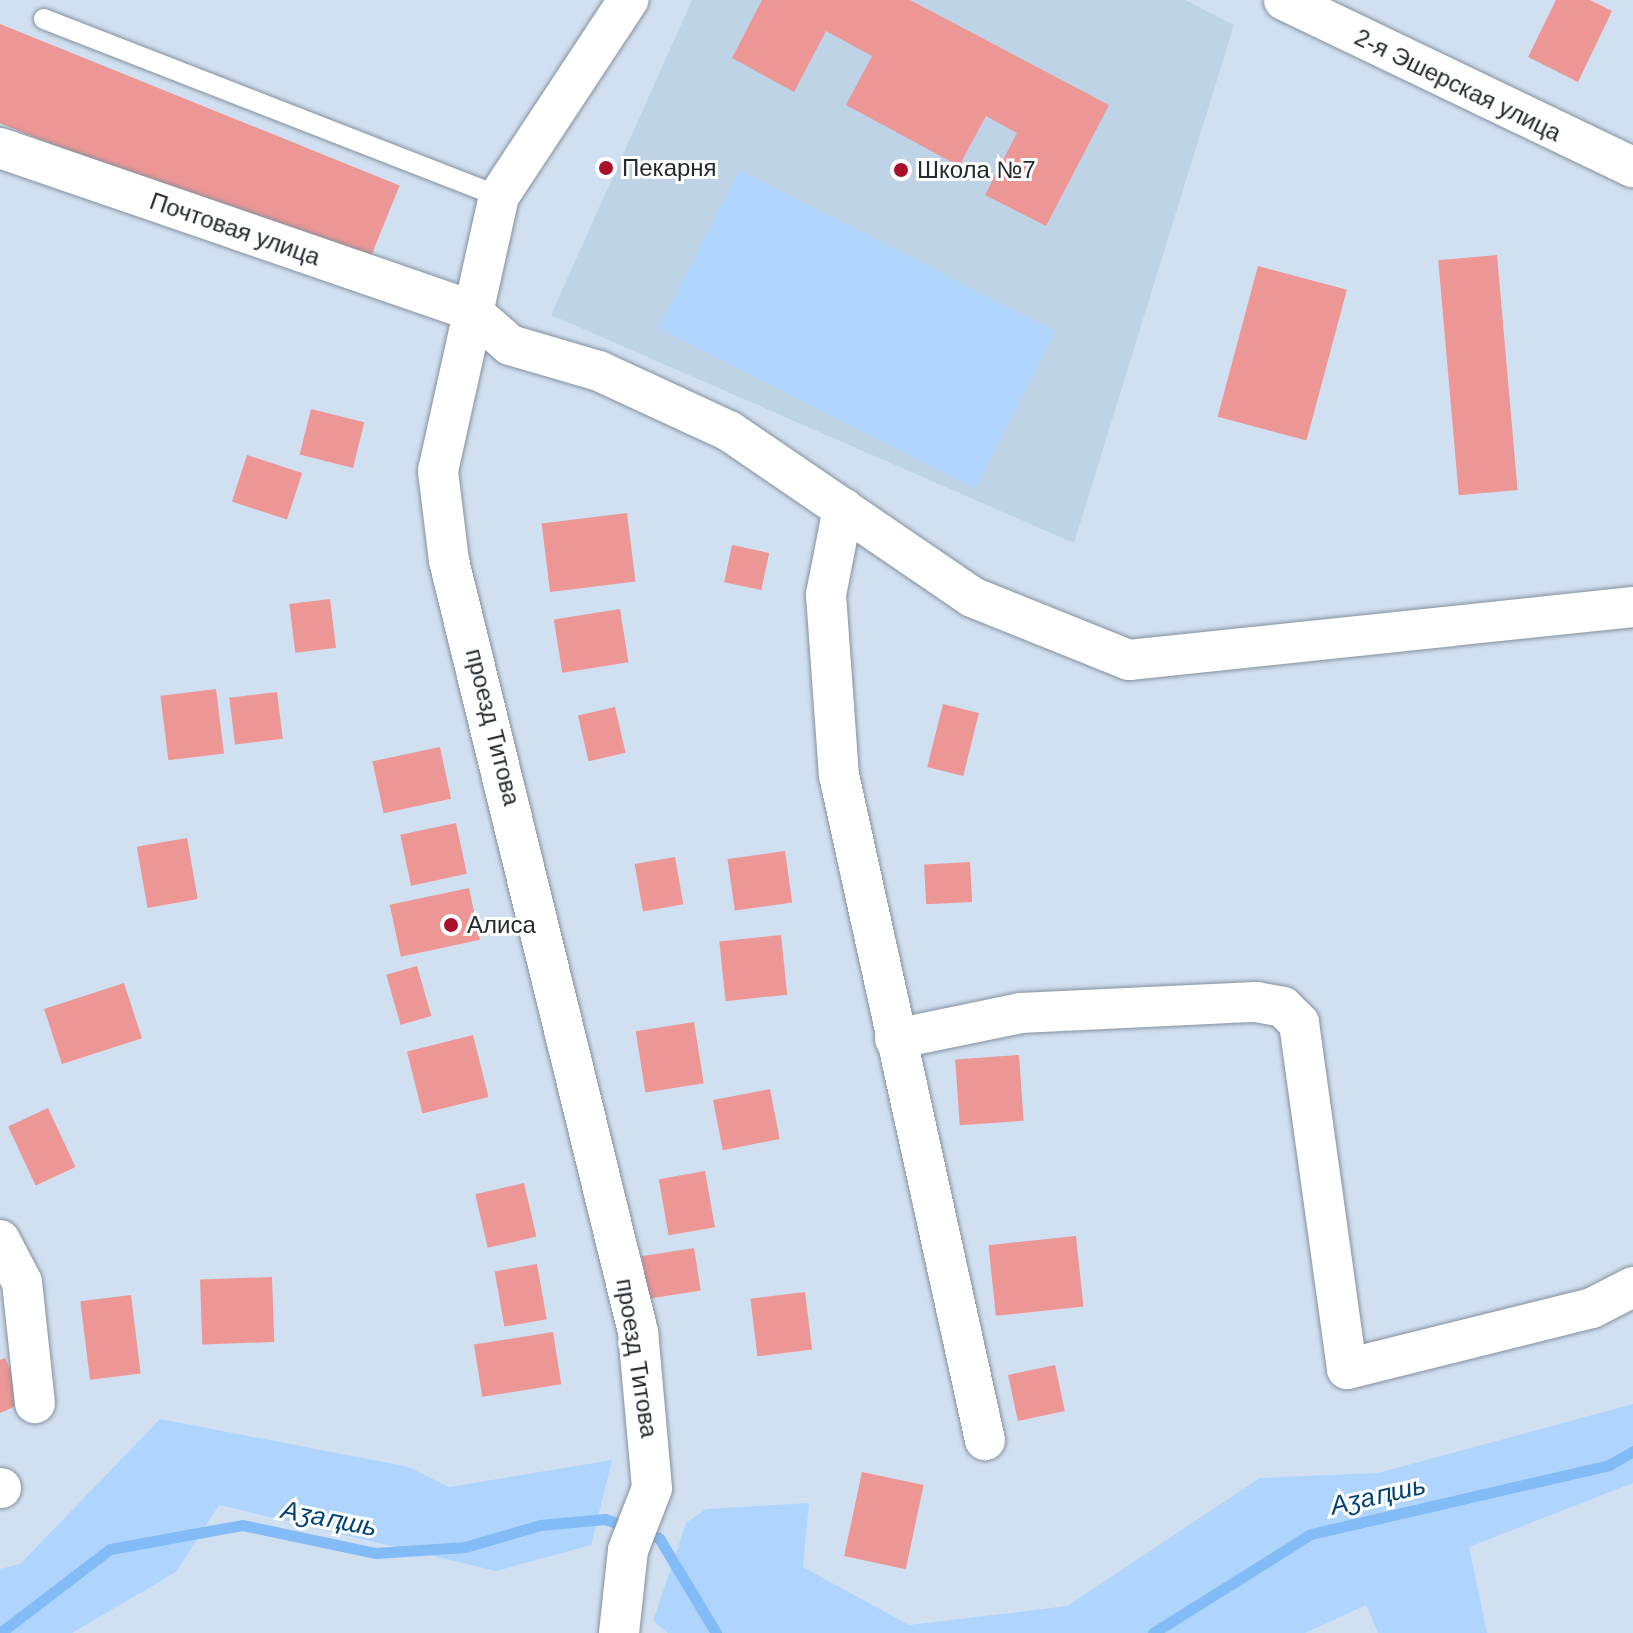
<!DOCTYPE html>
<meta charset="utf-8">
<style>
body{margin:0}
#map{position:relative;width:1633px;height:1633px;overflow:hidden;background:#d1e0f0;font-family:Arial,sans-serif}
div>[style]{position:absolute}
.built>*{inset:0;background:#bfd3e7}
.green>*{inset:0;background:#afd5fe;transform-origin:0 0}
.stream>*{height:11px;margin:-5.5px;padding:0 5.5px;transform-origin:5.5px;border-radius:5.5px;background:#82bbf6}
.building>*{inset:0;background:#ec9695;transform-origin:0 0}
.roads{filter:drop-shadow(0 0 2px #83909f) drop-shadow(0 0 2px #83909f)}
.lane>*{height:20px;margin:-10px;padding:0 10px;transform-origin:10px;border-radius:10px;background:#fff}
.street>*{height:40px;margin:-20px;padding:0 20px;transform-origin:20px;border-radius:20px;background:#fff}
.dots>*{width:22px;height:22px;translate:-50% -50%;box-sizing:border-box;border:4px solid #fff;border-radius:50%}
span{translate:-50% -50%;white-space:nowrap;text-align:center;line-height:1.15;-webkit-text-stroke:6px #fff;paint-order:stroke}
.street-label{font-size:24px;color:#242a2f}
.poi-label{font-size:24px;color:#242a2f}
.left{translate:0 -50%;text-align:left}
.water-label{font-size:26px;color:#024378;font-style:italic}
</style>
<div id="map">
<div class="built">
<i style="clip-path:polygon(692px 0,1185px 0,1234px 25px,1074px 543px,551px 315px)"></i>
</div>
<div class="green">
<i style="left:739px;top:170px;width:355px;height:177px;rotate:27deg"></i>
<i style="clip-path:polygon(1633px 1404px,1633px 1483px,1469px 1547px,1487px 1633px,1378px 1633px,1366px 1605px,1305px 1633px,668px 1633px,653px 1621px,686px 1523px,706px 1509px,809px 1503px,803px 1567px,909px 1625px,1067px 1606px,1260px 1478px,1378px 1473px)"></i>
<i style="clip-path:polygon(160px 1419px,409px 1467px,449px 1487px,612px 1460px,591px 1545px,496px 1571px,219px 1505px,176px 1572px,72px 1633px,0 1633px,0 1569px,20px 1564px)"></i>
</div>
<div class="stream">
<i style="left:0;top:1633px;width:138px;rotate:-37.4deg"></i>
<i style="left:110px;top:1549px;width:134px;rotate:-10.3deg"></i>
<i style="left:242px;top:1525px;width:137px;rotate:11.8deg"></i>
<i style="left:376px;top:1553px;width:89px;rotate:-3.9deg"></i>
<i style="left:465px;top:1547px;width:78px;rotate:-16.3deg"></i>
<i style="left:540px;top:1525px;width:65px;rotate:-5.3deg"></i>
<i style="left:605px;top:1519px;width:57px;rotate:19.4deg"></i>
<i style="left:659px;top:1538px;width:111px;rotate:59deg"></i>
<i style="left:1153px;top:1633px;width:186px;rotate:-32.1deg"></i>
<i style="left:1311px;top:1534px;width:306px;rotate:-13deg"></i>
<i style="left:1609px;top:1465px;width:28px;rotate:-30deg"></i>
</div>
<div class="building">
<i style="clip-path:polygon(762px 0,910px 0,1109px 105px,1046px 226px,985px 195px,1017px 133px,986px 116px,959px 166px,846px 105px,872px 56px,826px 31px,794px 92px,732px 58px)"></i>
<i style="clip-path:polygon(1556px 0,1590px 0,1612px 11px,1578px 82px,1528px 57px)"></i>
<i style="left:0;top:24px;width:431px;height:92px;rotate:22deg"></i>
<i style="left:1497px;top:255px;width:236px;height:59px;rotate:85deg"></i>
<i style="left:1258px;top:266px;width:92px;height:156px;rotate:15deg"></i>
<i style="left:311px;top:409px;width:55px;height:47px;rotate:14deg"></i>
<i style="left:247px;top:455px;width:58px;height:49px;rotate:18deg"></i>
<i style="left:627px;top:513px;width:69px;height:86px;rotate:83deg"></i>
<i style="left:732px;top:545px;width:38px;height:38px;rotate:12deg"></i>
<i style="left:330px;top:599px;width:49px;height:41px;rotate:83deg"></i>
<i style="left:620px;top:609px;width:54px;height:67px;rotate:81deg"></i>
<i style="left:216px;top:689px;width:65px;height:56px;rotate:83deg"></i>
<i style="left:277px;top:692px;width:47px;height:48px;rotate:83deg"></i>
<i style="left:943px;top:704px;width:37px;height:65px;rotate:14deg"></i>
<i style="left:615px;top:707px;width:47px;height:38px;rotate:77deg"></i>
<i style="left:440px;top:747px;width:53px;height:69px;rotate:78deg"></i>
<i style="left:456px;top:823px;width:52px;height:57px;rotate:78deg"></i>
<i style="left:187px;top:838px;width:62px;height:51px;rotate:80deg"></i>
<i style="left:785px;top:851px;width:52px;height:58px;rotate:82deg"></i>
<i style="left:675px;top:857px;width:48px;height:41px;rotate:80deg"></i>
<i style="left:970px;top:862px;width:40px;height:46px;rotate:87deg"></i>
<i style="left:469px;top:888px;width:53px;height:81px;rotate:78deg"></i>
<i style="left:781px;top:935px;width:60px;height:62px;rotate:84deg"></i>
<i style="left:417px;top:966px;width:52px;height:32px;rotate:74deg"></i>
<i style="left:124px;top:983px;width:58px;height:84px;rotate:72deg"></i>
<i style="left:694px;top:1022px;width:62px;height:59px;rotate:81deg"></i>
<i style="left:473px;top:1035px;width:64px;height:68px;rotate:76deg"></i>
<i style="left:1019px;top:1055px;width:66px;height:64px;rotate:86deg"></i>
<i style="left:770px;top:1089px;width:51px;height:58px;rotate:79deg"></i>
<i style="left:48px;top:1108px;width:65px;height:44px;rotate:65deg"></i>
<i style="left:705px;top:1171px;width:57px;height:47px;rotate:80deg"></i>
<i style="left:524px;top:1183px;width:55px;height:50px;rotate:77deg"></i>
<i style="left:1076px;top:1236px;width:71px;height:88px;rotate:84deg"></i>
<i style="left:694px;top:1248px;width:43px;height:53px;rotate:81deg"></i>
<i style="left:537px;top:1264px;width:56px;height:43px;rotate:80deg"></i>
<i style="left:272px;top:1277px;width:65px;height:72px;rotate:88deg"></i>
<i style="left:805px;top:1292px;width:58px;height:55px;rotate:83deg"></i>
<i style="left:131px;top:1295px;width:79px;height:51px;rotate:83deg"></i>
<i style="left:553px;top:1332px;width:53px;height:80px;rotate:81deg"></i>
<i style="clip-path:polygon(5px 1358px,25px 1402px,0 1413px,0 1360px)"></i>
<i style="left:1055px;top:1365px;width:47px;height:48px;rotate:78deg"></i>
<i style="left:862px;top:1472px;width:63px;height:86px;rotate:12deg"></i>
</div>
<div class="roads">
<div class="lane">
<i style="left:44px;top:19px;width:488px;rotate:21.3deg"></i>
</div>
<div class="street">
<i style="left:1284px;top:0;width:387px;rotate:25.6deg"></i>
<i style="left:0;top:148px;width:497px;rotate:19deg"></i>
<i style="left:470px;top:310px;width:53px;rotate:41.2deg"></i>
<i style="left:510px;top:345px;width:93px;rotate:16.3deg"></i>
<i style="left:599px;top:371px;width:143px;rotate:24.8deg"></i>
<i style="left:729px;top:431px;width:294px;rotate:34.3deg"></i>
<i style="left:972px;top:597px;width:169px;rotate:21.9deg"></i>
<i style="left:1129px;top:660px;width:507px;rotate:-6deg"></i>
<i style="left:843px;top:508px;width:89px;rotate:101.1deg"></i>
<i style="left:826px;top:595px;width:180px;rotate:85.9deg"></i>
<i style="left:839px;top:775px;width:681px;rotate:77.62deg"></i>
<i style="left:895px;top:1039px;width:128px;rotate:-11.7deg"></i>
<i style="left:1020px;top:1013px;width:236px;rotate:-2.7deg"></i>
<i style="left:1256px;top:1002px;width:27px;rotate:10deg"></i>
<i style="left:1283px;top:1007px;width:23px;rotate:45deg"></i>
<i style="left:1299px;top:1023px;width:349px;rotate:82.1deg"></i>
<i style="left:1347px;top:1369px;width:252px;rotate:-14deg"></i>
<i style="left:1592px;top:1308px;width:46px;rotate:-27.1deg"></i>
<i style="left:0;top:1240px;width:47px;rotate:62.4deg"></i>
<i style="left:22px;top:1282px;width:122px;rotate:83.9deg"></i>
<i style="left:0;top:1488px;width:1px"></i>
<i style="left:619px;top:1633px;width:83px;rotate:-83.8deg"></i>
<i style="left:628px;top:1550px;width:66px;rotate:-68.8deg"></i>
<i style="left:652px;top:1488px;width:157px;rotate:-95.1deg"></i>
<i style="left:638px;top:1332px;width:794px;rotate:-103.77deg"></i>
<i style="left:449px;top:561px;width:91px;rotate:-97deg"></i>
<i style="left:438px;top:471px;width:282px;rotate:-77.5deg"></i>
<i style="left:499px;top:196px;width:235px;rotate:-56.6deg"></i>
</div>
</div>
<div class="dots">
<i style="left:606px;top:168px;background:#a8112c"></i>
<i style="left:901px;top:170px;background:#a8112c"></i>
<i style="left:451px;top:925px;background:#a8112c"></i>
</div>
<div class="street-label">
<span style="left:1458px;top:85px;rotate:26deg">2-я Эшерская улица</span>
<span style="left:235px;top:229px;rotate:19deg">Почтовая улица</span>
<span style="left:493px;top:727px;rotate:76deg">проезд Титова</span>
<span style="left:637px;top:1358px;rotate:81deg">проезд Титова</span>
</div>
<div class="poi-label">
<span class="left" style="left:622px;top:168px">Пекарня</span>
<span class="left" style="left:917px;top:170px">Школа №7</span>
<span class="left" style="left:467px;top:925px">Алиса</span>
</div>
<div class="water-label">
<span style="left:1378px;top:1496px;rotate:-13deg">Аӡаԥшь</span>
<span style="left:329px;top:1519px;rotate:11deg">Аӡаԥшь</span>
</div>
</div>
